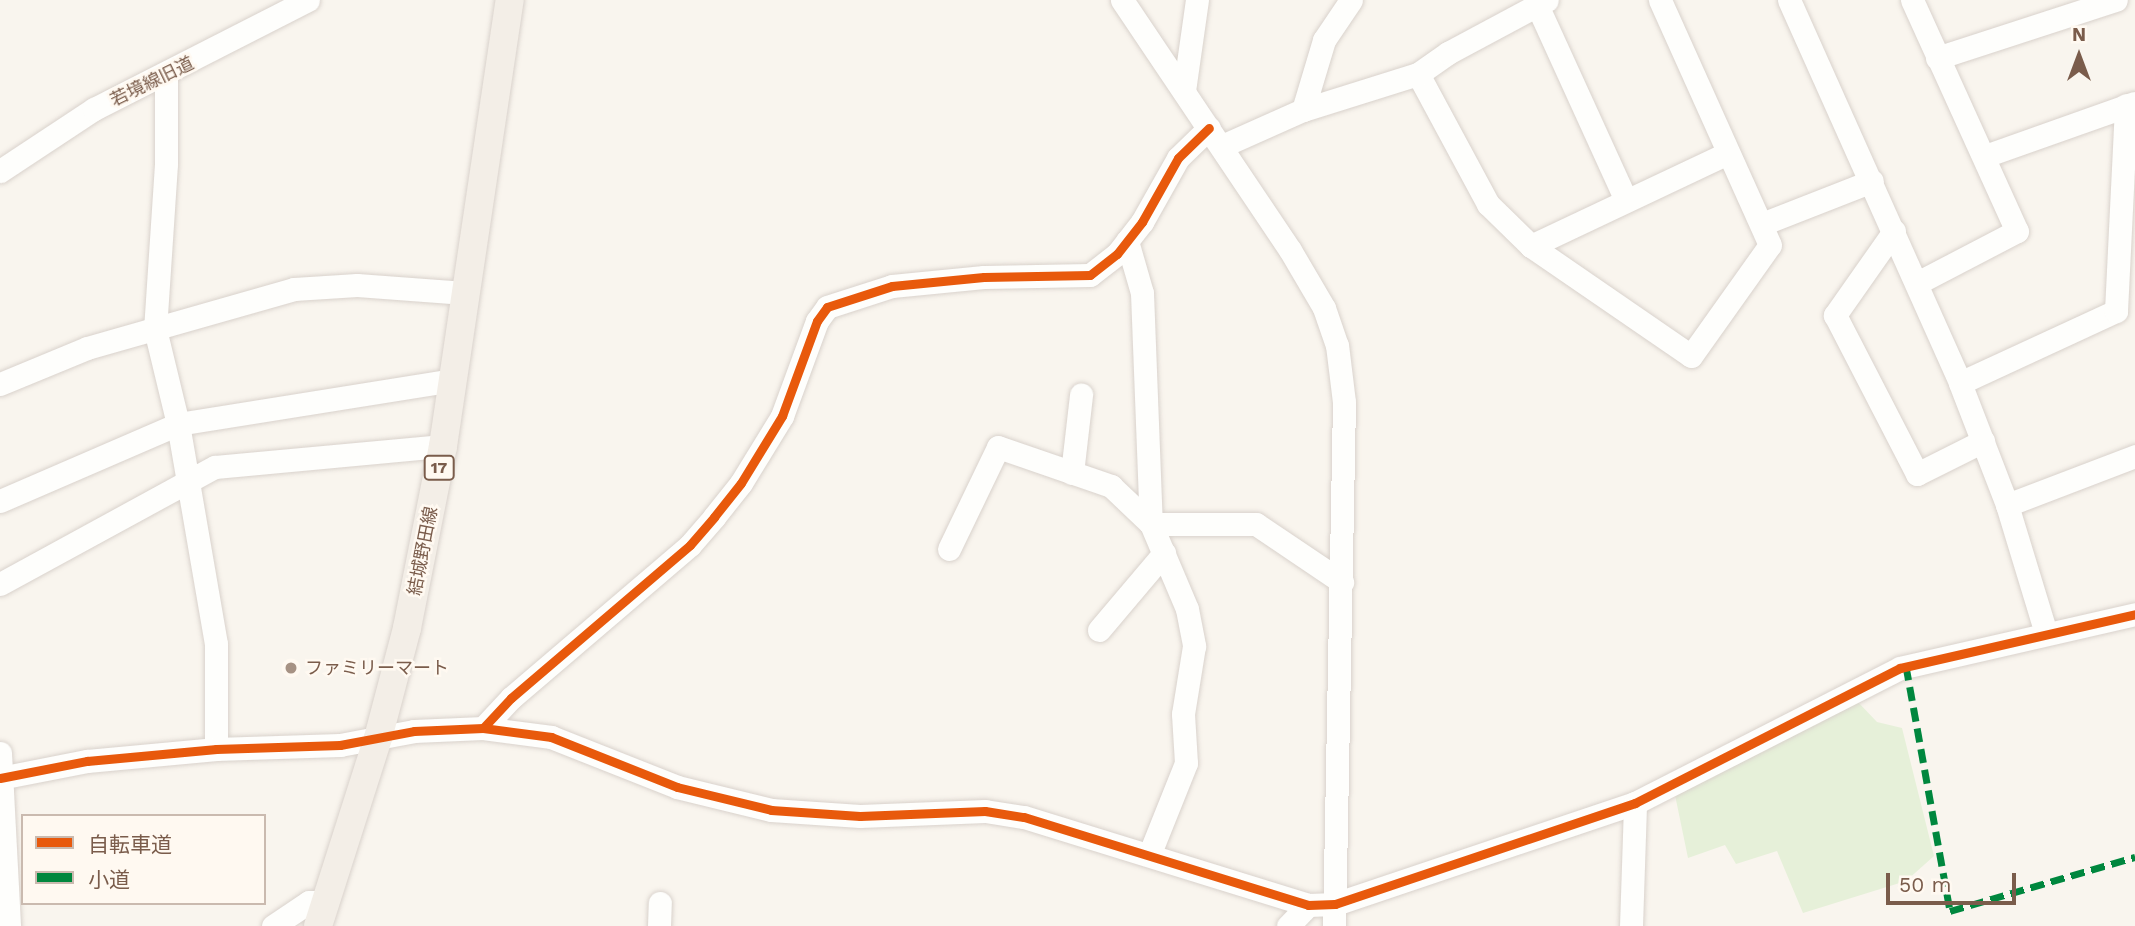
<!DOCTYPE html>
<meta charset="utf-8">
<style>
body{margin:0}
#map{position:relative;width:2135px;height:926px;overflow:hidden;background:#f9f5ee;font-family:"Work Sans","Noto Sans JP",sans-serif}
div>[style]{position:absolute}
.green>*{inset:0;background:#e6f0d9}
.roads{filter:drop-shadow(0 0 2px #d9d2cc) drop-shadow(0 0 2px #d9d2cc)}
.minor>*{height:23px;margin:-11.5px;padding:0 11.5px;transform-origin:11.5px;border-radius:11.5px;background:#fefefc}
.major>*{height:28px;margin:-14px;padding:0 14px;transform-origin:14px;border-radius:14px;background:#f3eee7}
.quiet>*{height:7px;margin-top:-3.5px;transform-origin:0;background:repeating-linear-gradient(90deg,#00873e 0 14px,transparent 0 21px)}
.cycleway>*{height:9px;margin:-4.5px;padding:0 4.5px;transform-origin:4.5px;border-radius:4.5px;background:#e8590c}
.dots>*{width:19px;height:19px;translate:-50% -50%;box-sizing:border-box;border:4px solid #fff9f1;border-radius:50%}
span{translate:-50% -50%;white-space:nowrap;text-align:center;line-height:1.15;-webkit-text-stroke:5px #fff9f1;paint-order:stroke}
.shield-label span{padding:2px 5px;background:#fff9f1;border:2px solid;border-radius:5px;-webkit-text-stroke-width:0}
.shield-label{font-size:16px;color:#7a5c4b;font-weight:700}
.street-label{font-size:18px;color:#7a5c4b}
.poi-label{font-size:18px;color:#7a5c4b}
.left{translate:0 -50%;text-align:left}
.legend{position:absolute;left:21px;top:814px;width:245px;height:91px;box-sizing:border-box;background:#fff9f1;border:2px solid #cabaaf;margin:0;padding:9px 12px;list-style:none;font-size:21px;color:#7a5c4b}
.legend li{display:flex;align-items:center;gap:14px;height:35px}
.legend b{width:35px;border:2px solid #cabaaf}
.north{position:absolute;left:2044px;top:21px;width:70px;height:70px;-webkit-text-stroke:5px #fff9f1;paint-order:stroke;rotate:0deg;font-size:19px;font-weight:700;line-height:28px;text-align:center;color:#7a5c4b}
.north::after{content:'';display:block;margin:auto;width:24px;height:32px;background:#7a5c4b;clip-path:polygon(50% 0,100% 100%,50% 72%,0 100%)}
.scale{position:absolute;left:1886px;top:873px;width:130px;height:32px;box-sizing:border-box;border:4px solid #7a5c4b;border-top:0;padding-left:9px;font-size:21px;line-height:24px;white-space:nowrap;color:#7a5c4b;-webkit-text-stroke:5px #fff9f1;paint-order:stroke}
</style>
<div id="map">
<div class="green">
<i style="clip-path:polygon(1857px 701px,1877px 722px,1902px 728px,1934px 856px,1906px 881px,1803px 913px,1777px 851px,1736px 864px,1725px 845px,1688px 858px,1675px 795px)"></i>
</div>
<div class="roads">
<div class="minor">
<i style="left:1122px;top:0;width:301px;rotate:56.1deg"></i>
<i style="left:1290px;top:250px;width:67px;rotate:59.6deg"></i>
<i style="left:1324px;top:308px;width:39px;rotate:71deg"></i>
<i style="left:1337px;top:345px;width:57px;rotate:83deg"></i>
<i style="left:1344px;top:402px;width:524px;rotate:91.09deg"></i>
<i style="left:1789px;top:0;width:419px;rotate:65.9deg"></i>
<i style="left:1960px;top:383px;width:131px;rotate:68.9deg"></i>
<i style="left:2007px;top:505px;width:134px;rotate:73.1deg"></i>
<i style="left:1912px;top:0;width:254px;rotate:65.6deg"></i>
<i style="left:2017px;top:231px;width:113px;rotate:152.5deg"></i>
<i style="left:1537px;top:5px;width:212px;rotate:65.5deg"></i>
<i style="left:1937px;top:58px;width:188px;rotate:-18deg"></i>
<i style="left:1418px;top:74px;width:148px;rotate:61.7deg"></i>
<i style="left:1488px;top:204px;width:60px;rotate:44.3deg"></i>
<i style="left:1531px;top:246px;width:194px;rotate:34.5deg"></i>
<i style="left:1691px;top:356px;width:136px;rotate:-54.6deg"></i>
<i style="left:1770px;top:245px;width:269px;rotate:-114.2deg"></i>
<i style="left:166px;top:75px;width:89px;rotate:90deg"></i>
<i style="left:166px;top:164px;width:165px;rotate:93.8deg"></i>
<i style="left:155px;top:329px;width:98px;rotate:76.4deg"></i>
<i style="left:178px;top:424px;width:223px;rotate:80.2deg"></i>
<i style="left:216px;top:644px;width:105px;rotate:90deg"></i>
<i style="left:1184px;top:91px;width:92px;rotate:-81.9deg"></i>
<i style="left:1303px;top:110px;width:73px;rotate:-73.3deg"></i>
<i style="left:1324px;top:40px;width:48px;rotate:-56deg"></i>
<i style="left:1222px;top:146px;width:89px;rotate:-24deg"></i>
<i style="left:1303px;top:110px;width:121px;rotate:-17.4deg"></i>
<i style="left:1418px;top:74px;width:37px;rotate:-35deg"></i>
<i style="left:1448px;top:53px;width:112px;rotate:-28.2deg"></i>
<i style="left:1985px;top:156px;width:159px;rotate:-19.5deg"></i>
<i style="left:0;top:171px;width:113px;rotate:-33.4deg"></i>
<i style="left:94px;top:109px;width:240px;rotate:-27deg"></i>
<i style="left:1762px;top:224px;width:118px;rotate:-21.4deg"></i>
<i style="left:1894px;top:231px;width:103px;rotate:125.1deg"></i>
<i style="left:1835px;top:315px;width:179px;rotate:62.7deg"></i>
<i style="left:1917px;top:474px;width:74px;rotate:-26.6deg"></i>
<i style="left:1127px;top:241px;width:54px;rotate:73.9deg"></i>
<i style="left:1142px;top:293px;width:231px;rotate:87.8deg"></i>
<i style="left:1151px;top:524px;width:92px;rotate:67deg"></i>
<i style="left:1187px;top:609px;width:38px;rotate:79deg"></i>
<i style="left:1194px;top:646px;width:69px;rotate:99.2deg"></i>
<i style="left:1183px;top:714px;width:49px;rotate:86.5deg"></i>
<i style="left:1186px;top:763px;width:97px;rotate:111.8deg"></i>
<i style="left:1531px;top:246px;width:218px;rotate:-25.3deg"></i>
<i style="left:1960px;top:383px;width:172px;rotate:-24.8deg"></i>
<i style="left:2116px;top:311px;width:206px;rotate:-87.2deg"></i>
<i style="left:0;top:384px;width:94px;rotate:-22.5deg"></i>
<i style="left:87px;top:348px;width:215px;rotate:-15.9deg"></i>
<i style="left:294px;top:289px;width:63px;rotate:-3.6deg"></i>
<i style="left:357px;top:285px;width:108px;rotate:4.2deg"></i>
<i style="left:1072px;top:473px;width:79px;rotate:-83.4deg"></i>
<i style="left:0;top:501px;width:194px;rotate:-23.4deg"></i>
<i style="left:178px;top:424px;width:278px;rotate:-9.1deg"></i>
<i style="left:2007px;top:505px;width:137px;rotate:-20.9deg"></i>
<i style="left:949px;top:549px;width:113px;rotate:-64.3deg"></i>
<i style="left:998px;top:447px;width:120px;rotate:19deg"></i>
<i style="left:1111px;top:486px;width:55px;rotate:43.5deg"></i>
<i style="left:1151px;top:524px;width:105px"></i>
<i style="left:1256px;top:524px;width:104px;rotate:34deg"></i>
<i style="left:0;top:584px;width:245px;rotate:-28.6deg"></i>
<i style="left:215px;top:467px;width:229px;rotate:-5.3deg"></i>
<i style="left:1099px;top:630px;width:101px;rotate:-49.8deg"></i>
<i style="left:483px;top:728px;width:41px;rotate:-47deg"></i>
<i style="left:511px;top:698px;width:235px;rotate:-40.5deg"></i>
<i style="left:690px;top:545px;width:37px;rotate:-49deg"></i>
<i style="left:714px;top:517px;width:43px;rotate:-51.5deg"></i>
<i style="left:741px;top:483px;width:79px;rotate:-58.5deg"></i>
<i style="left:782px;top:416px;width:101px;rotate:-69.8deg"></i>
<i style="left:817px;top:321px;width:17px;rotate:-54deg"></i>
<i style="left:827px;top:307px;width:68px;rotate:-17.9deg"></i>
<i style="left:892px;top:286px;width:92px;rotate:-5.6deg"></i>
<i style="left:984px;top:277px;width:106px;rotate:-1.1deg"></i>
<i style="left:1090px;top:275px;width:34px;rotate:-38deg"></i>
<i style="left:1117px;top:254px;width:41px;rotate:-52deg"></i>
<i style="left:1142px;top:222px;width:73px;rotate:-60.6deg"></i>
<i style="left:1178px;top:158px;width:43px;rotate:-44.1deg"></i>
<i style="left:0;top:753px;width:173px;rotate:87deg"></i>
<i style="left:0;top:778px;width:89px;rotate:-11.1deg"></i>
<i style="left:87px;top:761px;width:130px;rotate:-5.3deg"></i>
<i style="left:216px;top:749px;width:124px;rotate:-1.8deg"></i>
<i style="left:340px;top:745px;width:75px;rotate:-10.7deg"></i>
<i style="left:414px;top:731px;width:69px;rotate:-2.5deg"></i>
<i style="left:483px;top:728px;width:69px;rotate:7.5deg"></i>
<i style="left:551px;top:737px;width:136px;rotate:21.6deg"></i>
<i style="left:677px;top:787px;width:97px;rotate:13.7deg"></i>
<i style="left:771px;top:810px;width:89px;rotate:3.9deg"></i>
<i style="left:860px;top:816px;width:125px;rotate:-2.3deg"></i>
<i style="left:985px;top:811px;width:39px;rotate:9deg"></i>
<i style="left:1024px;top:817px;width:297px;rotate:17.2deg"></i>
<i style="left:1308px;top:905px;width:27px;rotate:-2deg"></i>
<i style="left:1335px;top:904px;width:317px;rotate:-18.6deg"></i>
<i style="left:1635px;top:803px;width:297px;rotate:-27deg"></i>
<i style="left:1900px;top:668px;width:241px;rotate:-12.9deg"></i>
<i style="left:273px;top:926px;width:43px;rotate:-33.7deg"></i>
<i style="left:309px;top:902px;width:18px"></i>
<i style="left:659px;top:926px;width:23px;rotate:-88deg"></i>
<i style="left:1288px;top:926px;width:29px;rotate:-46deg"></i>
<i style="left:1631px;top:926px;width:123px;rotate:-88.1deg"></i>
</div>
<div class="major">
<i style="left:318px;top:926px;width:197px;rotate:-72.3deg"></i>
<i style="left:378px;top:738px;width:114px;rotate:-75.2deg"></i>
<i style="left:407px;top:628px;width:186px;rotate:-78.8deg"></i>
<i style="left:443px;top:446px;width:451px;rotate:-81.5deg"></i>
</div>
</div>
<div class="quiet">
<i style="left:1906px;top:666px;width:249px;rotate:79.8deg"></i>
<i style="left:1950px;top:911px;width:193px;rotate:-16.3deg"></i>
</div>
<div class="cycleway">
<i style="left:483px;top:728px;width:41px;rotate:-47deg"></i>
<i style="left:511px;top:698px;width:235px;rotate:-40.5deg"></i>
<i style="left:690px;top:545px;width:37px;rotate:-49deg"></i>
<i style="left:714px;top:517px;width:43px;rotate:-51.5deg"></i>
<i style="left:741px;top:483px;width:79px;rotate:-58.5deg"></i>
<i style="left:782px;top:416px;width:101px;rotate:-69.8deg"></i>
<i style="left:817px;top:321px;width:17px;rotate:-54deg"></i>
<i style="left:827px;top:307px;width:68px;rotate:-17.9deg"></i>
<i style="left:892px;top:286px;width:92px;rotate:-5.6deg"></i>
<i style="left:984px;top:277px;width:106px;rotate:-1.1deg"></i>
<i style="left:1090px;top:275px;width:34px;rotate:-38deg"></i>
<i style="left:1117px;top:254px;width:41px;rotate:-52deg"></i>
<i style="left:1142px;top:222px;width:73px;rotate:-60.6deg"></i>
<i style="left:1178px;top:158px;width:43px;rotate:-44.1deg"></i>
<i style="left:0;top:778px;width:89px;rotate:-11.1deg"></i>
<i style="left:87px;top:761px;width:130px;rotate:-5.3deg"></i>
<i style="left:216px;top:749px;width:124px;rotate:-1.8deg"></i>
<i style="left:340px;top:745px;width:75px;rotate:-10.7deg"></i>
<i style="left:414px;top:731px;width:69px;rotate:-2.5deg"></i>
<i style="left:483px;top:728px;width:69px;rotate:7.5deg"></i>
<i style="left:551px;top:737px;width:136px;rotate:21.6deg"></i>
<i style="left:677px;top:787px;width:97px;rotate:13.7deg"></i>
<i style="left:771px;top:810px;width:89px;rotate:3.9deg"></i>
<i style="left:860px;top:816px;width:125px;rotate:-2.3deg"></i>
<i style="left:985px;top:811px;width:39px;rotate:9deg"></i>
<i style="left:1024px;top:817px;width:297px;rotate:17.2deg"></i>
<i style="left:1308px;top:905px;width:27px;rotate:-2deg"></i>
<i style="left:1335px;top:904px;width:317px;rotate:-18.6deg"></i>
<i style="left:1635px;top:803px;width:297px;rotate:-27deg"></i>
<i style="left:1900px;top:668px;width:241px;rotate:-12.9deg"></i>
</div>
<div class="dots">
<i style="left:291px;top:668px;background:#a69284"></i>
</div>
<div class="shield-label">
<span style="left:439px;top:468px">17</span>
</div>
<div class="street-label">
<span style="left:152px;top:82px;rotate:-26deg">若境線旧道</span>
<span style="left:423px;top:551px;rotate:-79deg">結城野田線</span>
</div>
<div class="poi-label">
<span class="left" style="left:305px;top:668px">ファミリーマート</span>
</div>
<ul class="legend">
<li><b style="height:9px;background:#e8590c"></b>自転車道</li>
<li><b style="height:9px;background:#00873e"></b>小道</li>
</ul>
<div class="north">N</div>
<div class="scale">50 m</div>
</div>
